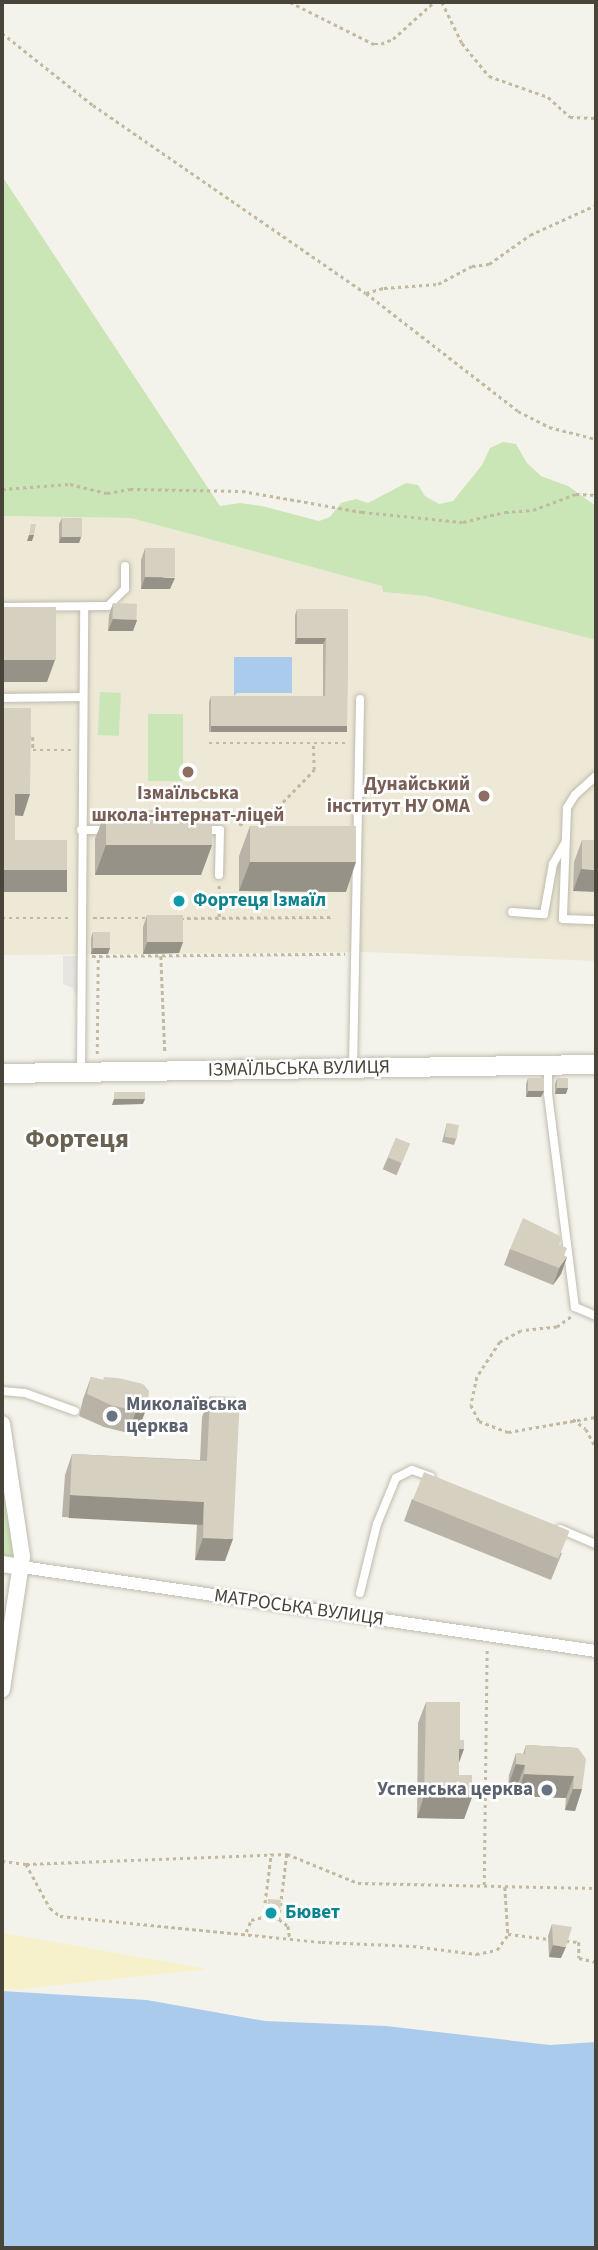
<!DOCTYPE html>
<meta charset="utf-8">
<style>
body{margin:0}
#map{position:relative;width:598px;height:2250px;overflow:hidden;background:#f4f3eb;font-family:"Source Sans 3",sans-serif}
div>[style]{position:absolute}
.education>*{inset:0;background:#ede9d6}
.green>*{inset:0;background:#cbe6b6;transform-origin:0 0}
.sand>*{inset:0;background:#f6f1ca}
.parking>*{inset:0;background:#e7e5e2}
.water>*{inset:0;background:#abcbed}
.path>*{height:2.5px;margin-top:-1.25px;transform-origin:0;background:repeating-linear-gradient(90deg,#c1b9a0 0 3.5px,transparent 0 7px)}
.roads{filter:drop-shadow(0 0 2px #c0bbae) drop-shadow(0 0 2px #c0bbae)}
.service>*{height:8px;margin:-4px;padding:0 4px;transform-origin:4px;border-radius:4px;background:#fff}
.pedestrian>*{height:12px;margin:-6px;padding:0 6px;transform-origin:6px;border-radius:6px;background:#fff}
.minor>*{height:16px;margin:-8px;padding:0 8px;transform-origin:8px;border-radius:8px;background:#fff}
.tertiary>*{height:19px;margin:-9.5px;padding:0 9.5px;transform-origin:9.5px;border-radius:9.5px;background:#fff}
.wall>*{inset:0;background:#b8b3a6;transform-origin:0 0}
.shaded-wall>*{inset:0;background:#969287;transform-origin:0 0}
.building>*{inset:0;background:#d6d0c1;transform-origin:0 0}
.dots>*{width:19px;height:19px;translate:-50% -50%;box-sizing:border-box;border:4px solid #fff;border-radius:50%}
span{translate:-50% -50%;white-space:nowrap;text-align:center;line-height:1.15;-webkit-text-stroke:5px #fff;paint-order:stroke}
.education-label{font-size:19px;color:#785e54;font-weight:700}
.right{translate:-100% -50%;text-align:right}
.culture-label{font-size:19px;color:#0d838f;font-weight:700}
.left{translate:0 -50%;text-align:left}
.street-label{font-size:19px;color:#484439}
.worship-label{font-size:19px;color:#5b616d;font-weight:700}
.district-label{font-size:26px;color:#6b6351;font-weight:700}
.frame{position:absolute;inset:0;border:4px solid #484439;pointer-events:none}
</style>
<div id="map">
<div class="education">
<i style="clip-path:polygon(2px 516px,131px 518px,383px 586px,383px 592px,426px 596px,596px 640px,596px 961px,364px 952px,2px 955px)"></i>
</div>
<div class="green">
<i style="clip-path:polygon(2px 176px,220px 506px,240px 503px,262px 506px,319px 521px,330px 517px,341px 503px,356px 499px,368px 503px,406px 483px,418px 485px,425px 496px,439px 504px,453px 501px,482px 465px,490px 448px,503px 442px,516px 444px,527px 463px,541px 476px,568px 486px,596px 506px,596px 640px,426px 596px,383px 592px,382px 586px,131px 518px,2px 516px)"></i>
<i style="left:100px;top:692px;width:21px;height:43px;rotate:3deg"></i>
<i style="left:148px;top:714px;width:35px;height:67px"></i>
<i style="clip-path:polygon(2px 1453px,15px 1557px,12px 1559px,2px 1559px)"></i>
</div>
<div class="sand">
<i style="clip-path:polygon(2px 1933px,209px 1969px,2px 1991px)"></i>
</div>
<div class="parking">
<i style="clip-path:polygon(63px 956px,77px 956px,77px 997px,73px 988px,63px 984px)"></i>
</div>
<div class="water">
<i style="clip-path:polygon(234px 657px,292px 657px,292px 693px,237px 693px,234px 696px)"></i>
<i style="clip-path:polygon(2px 1991px,147px 2000px,265px 2021px,386px 2026px,550px 2045px,596px 2042px,596px 2248px,2px 2248px)"></i>
</div>
<div class="path">
<i style="left:290px;top:2px;width:94px;rotate:26.6deg"></i>
<i style="left:374px;top:44px;width:7px"></i>
<i style="left:381px;top:44px;width:13px;rotate:-23deg"></i>
<i style="left:393px;top:39px;width:55px;rotate:-42.1deg"></i>
<i style="left:442px;top:2px;width:46px;rotate:64deg"></i>
<i style="left:462px;top:43px;width:43px;rotate:50.7deg"></i>
<i style="left:489px;top:76px;width:63px;rotate:19.6deg"></i>
<i style="left:548px;top:97px;width:30px;rotate:42deg"></i>
<i style="left:570px;top:117px;width:26px;rotate:2deg"></i>
<i style="left:2px;top:33px;width:116px;rotate:38.4deg"></i>
<i style="left:93px;top:105px;width:331px;rotate:34.6deg"></i>
<i style="left:366px;top:293px;width:192px;rotate:37.8deg"></i>
<i style="left:518px;top:411px;width:35px;rotate:27deg"></i>
<i style="left:549px;top:427px;width:49px;rotate:14.3deg"></i>
<i style="left:366px;top:293px;width:19px;rotate:-16deg"></i>
<i style="left:384px;top:288px;width:54px;rotate:-4.2deg"></i>
<i style="left:438px;top:284px;width:38px;rotate:-28deg"></i>
<i style="left:472px;top:266px;width:17px;rotate:-7deg"></i>
<i style="left:489px;top:264px;width:50px;rotate:-35.3deg"></i>
<i style="left:530px;top:235px;width:72px;rotate:-24.4deg"></i>
<i style="left:2px;top:489px;width:68px;rotate:-4.2deg"></i>
<i style="left:70px;top:484px;width:38px;rotate:14deg"></i>
<i style="left:107px;top:493px;width:23px;rotate:-10deg"></i>
<i style="left:130px;top:489px;width:112px;rotate:1deg"></i>
<i style="left:242px;top:491px;width:122px;rotate:9.9deg"></i>
<i style="left:362px;top:512px;width:101px;rotate:5.7deg"></i>
<i style="left:463px;top:522px;width:43px;rotate:-13.4deg"></i>
<i style="left:505px;top:512px;width:28px;rotate:-4deg"></i>
<i style="left:533px;top:510px;width:46px;rotate:-20.4deg"></i>
<i style="left:576px;top:494px;width:20px;rotate:3deg"></i>
<i style="left:28px;top:737px;width:5px"></i>
<i style="left:33px;top:737px;width:13px;rotate:90deg"></i>
<i style="left:33px;top:750px;width:38px"></i>
<i style="left:209px;top:743px;width:139px"></i>
<i style="left:239px;top:825px;width:43px;rotate:-24.8deg"></i>
<i style="left:278px;top:807px;width:52px;rotate:-45.8deg"></i>
<i style="left:314px;top:770px;width:27px;rotate:-92deg"></i>
<i style="left:219px;top:917px;width:32px;rotate:-90deg"></i>
<i style="left:2px;top:918px;width:70px"></i>
<i style="left:93px;top:918px;width:56px"></i>
<i style="left:180px;top:918px;width:151px;rotate:-0.4deg"></i>
<i style="left:92px;top:956px;width:253px;rotate:-0.5deg"></i>
<i style="left:161px;top:956px;width:96px;rotate:87.6deg"></i>
<i style="left:97px;top:1054px;width:98px;rotate:-89.4deg"></i>
<i style="left:571px;top:1317px;width:17px;rotate:144deg"></i>
<i style="left:557px;top:1327px;width:36px;rotate:174deg"></i>
<i style="left:521px;top:1331px;width:24px;rotate:152deg"></i>
<i style="left:500px;top:1342px;width:42px;rotate:123.3deg"></i>
<i style="left:477px;top:1377px;width:29px;rotate:102deg"></i>
<i style="left:471px;top:1405px;width:18px;rotate:63deg"></i>
<i style="left:479px;top:1421px;width:31px;rotate:21deg"></i>
<i style="left:508px;top:1432px;width:89px;rotate:-9.7deg"></i>
<i style="left:573px;top:1419px;width:16px;rotate:38deg"></i>
<i style="left:586px;top:1429px;width:21px;rotate:62deg"></i>
<i style="left:287px;top:1854px;width:65px;rotate:97deg"></i>
<i style="left:279px;top:1919px;width:11px;rotate:38deg"></i>
<i style="left:288px;top:1926px;width:12px;rotate:81deg"></i>
<i style="left:2px;top:1861px;width:24px;rotate:7deg"></i>
<i style="left:26px;top:1864px;width:261px;rotate:-2.2deg"></i>
<i style="left:287px;top:1854px;width:77px;rotate:22.2deg"></i>
<i style="left:358px;top:1883px;width:238px;rotate:1.2deg"></i>
<i style="left:26px;top:1864px;width:50px;rotate:61.4deg"></i>
<i style="left:50px;top:1908px;width:13px;rotate:39deg"></i>
<i style="left:60px;top:1916px;width:263px;rotate:5.7deg"></i>
<i style="left:322px;top:1942px;width:91px;rotate:2.5deg"></i>
<i style="left:413px;top:1946px;width:64px;rotate:7.2deg"></i>
<i style="left:476px;top:1954px;width:21px;rotate:-11deg"></i>
<i style="left:497px;top:1950px;width:19px;rotate:-55deg"></i>
<i style="left:508px;top:1934px;width:41px;rotate:7deg"></i>
<i style="left:484px;top:1885px;width:235px;rotate:-89.3deg"></i>
<i style="left:505px;top:1887px;width:46px;rotate:86.3deg"></i>
<i style="left:246px;top:1932px;width:13px;rotate:-67deg"></i>
<i style="left:251px;top:1920px;width:12px;rotate:-14deg"></i>
<i style="left:263px;top:1917px;width:64px;rotate:-82.8deg"></i>
<i style="left:566px;top:1941px;width:13px;rotate:4deg"></i>
<i style="left:579px;top:1942px;width:16px;rotate:90deg"></i>
<i style="left:579px;top:1958px;width:17px;rotate:13deg"></i>
</div>
<div class="roads">
<div class="service">
<i style="left:2px;top:607px;width:106px;rotate:-0.5deg"></i>
<i style="left:108px;top:606px;width:24px;rotate:-45deg"></i>
<i style="left:125px;top:589px;width:23px;rotate:-90deg"></i>
<i style="left:2px;top:698px;width:81px;rotate:-0.7deg"></i>
<i style="left:596px;top:776px;width:28px;rotate:138deg"></i>
<i style="left:575px;top:795px;width:15px;rotate:122deg"></i>
<i style="left:567px;top:808px;width:111px;rotate:92.1deg"></i>
<i style="left:563px;top:919px;width:33px;rotate:2deg"></i>
<i style="left:81px;top:830px;width:28px"></i>
<i style="left:203px;top:830px;width:17px"></i>
<i style="left:220px;top:830px;width:45px;rotate:91.3deg"></i>
<i style="left:512px;top:912px;width:32px;rotate:4deg"></i>
<i style="left:544px;top:914px;width:51px;rotate:-79.8deg"></i>
<i style="left:553px;top:864px;width:24px;rotate:-60deg"></i>
<i style="left:548px;top:1065px;width:29px;rotate:90deg"></i>
<i style="left:548px;top:1094px;width:215px;rotate:82.8deg"></i>
<i style="left:575px;top:1307px;width:23px;rotate:23deg"></i>
<i style="left:353px;top:1068px;width:369px;rotate:-88.9deg"></i>
<i style="left:81px;top:1072px;width:465px;rotate:-89.6deg"></i>
<i style="left:2px;top:1391px;width:23px;rotate:5deg"></i>
<i style="left:25px;top:1393px;width:53px;rotate:19.8deg"></i>
<i style="left:560px;top:1529px;width:39px;rotate:23deg"></i>
<i style="left:360px;top:1593px;width:71px;rotate:-76.2deg"></i>
<i style="left:377px;top:1524px;width:50px;rotate:-67.6deg"></i>
<i style="left:396px;top:1478px;width:18px;rotate:-27deg"></i>
<i style="left:412px;top:1470px;width:20px;rotate:20deg"></i>
</div>
<div class="pedestrian">
<i style="left:22px;top:1567px;width:580px;rotate:8.33deg"></i>
</div>
<div class="minor">
<i style="left:2px;top:1424px;width:134px;rotate:81.4deg"></i>
<i style="left:22px;top:1557px;width:134px;rotate:98.6deg"></i>
<i style="left:2px;top:1564px;width:20px;rotate:9deg"></i>
</div>
<div class="tertiary">
<i style="left:2px;top:1073px;width:594px;rotate:-0.87deg"></i>
</div>
</div>
<div class="wall">
<i style="clip-path:polygon(62px 518px,81px 537px,79px 543px,59px 543px,59px 524px)"></i>
<i style="clip-path:polygon(145px 548px,170px 589px,141px 589px,141px 560px)"></i>
<i style="clip-path:polygon(113px 603px,137px 620px,133px 631px,108px 631px,109px 615px)"></i>
<i style="clip-path:polygon(297px 609px,348px 609px,347px 726px,345px 732px,209px 732px,209px 702px,211px 696px,323px 696px,323px 644px,295px 644px,295px 615px)"></i>
<i style="clip-path:polygon(106px 810px,212px 845px,201px 875px,95px 875px,95px 839px)"></i>
<i style="clip-path:polygon(250px 826px,346px 892px,239px 891px,239px 856px)"></i>
<i style="clip-path:polygon(582px 840px,596px 840px,573px 891px,574px 862px)"></i>
<i style="clip-path:polygon(147px 915px,183px 942px,179px 953px,143px 954px,143px 927px)"></i>
<i style="clip-path:polygon(93px 932px,108px 954px,91px 954px,91px 938px)"></i>
<i style="clip-path:polygon(528px 1078px,544px 1091px,541px 1097px,526px 1097px,526px 1084px)"></i>
<i style="clip-path:polygon(557px 1078px,566px 1094px,555px 1094px,555px 1084px)"></i>
<i style="clip-path:polygon(447px 1123px,456px 1139px,454px 1145px,442px 1142px)"></i>
<i style="left:396px;top:1138px;width:15px;height:34px;rotate:23deg"></i>
<i style="clip-path:polygon(559px 1245px,564px 1256px,567px 1257px,561px 1274px,553px 1285px,504px 1265px,510px 1249px)"></i>
<i style="clip-path:polygon(91px 1377px,103px 1380px,143px 1384px,140px 1426px,128px 1433px,104px 1427px,79px 1416px,83px 1399px)"></i>
<i style="clip-path:polygon(210px 1396px,225px 1561px,195px 1560px,197px 1524px,62px 1517px,65px 1475px,72px 1454px,200px 1460px,202px 1417px)"></i>
<i style="clip-path:polygon(412px 1499px,562px 1553px,551px 1580px,404px 1521px)"></i>
<i style="clip-path:polygon(426px 1702px,459px 1763px,459px 1775px,472px 1797px,464px 1819px,417px 1818px,418px 1723px)"></i>
<i style="clip-path:polygon(526px 1745px,578px 1748px,582px 1789px,575px 1811px,565px 1810px,566px 1798px,517px 1796px,517px 1786px,508px 1786px,509px 1775px,516px 1753px,523px 1754px)"></i>
<i style="clip-path:polygon(552px 1924px,561px 1958px,549px 1957px,548px 1936px)"></i>
</div>
<div class="shaded-wall">
<i style="clip-path:polygon(29px 535px,34px 535px,32px 541px,27px 541px)"></i>
<i style="clip-path:polygon(61px 537px,81px 537px,79px 543px,59px 543px)"></i>
<i style="clip-path:polygon(145px 577px,175px 578px,170px 589px,141px 589px)"></i>
<i style="clip-path:polygon(113px 619px,137px 620px,133px 631px,108px 631px)"></i>
<i style="clip-path:polygon(297px 638px,326px 638px,323px 644px,295px 644px)"></i>
<i style="clip-path:polygon(2px 660px,55px 660px,47px 682px,2px 682px)"></i>
<i style="left:211px;top:726px;width:136px;height:6px"></i>
<i style="clip-path:polygon(15px 794px,30px 794px,23px 816px,7px 815px)"></i>
<i style="clip-path:polygon(106px 845px,212px 845px,201px 875px,95px 875px)"></i>
<i style="clip-path:polygon(250px 862px,356px 862px,346px 892px,239px 891px)"></i>
<i style="clip-path:polygon(581px 869px,596px 870px,596px 892px,573px 891px)"></i>
<i style="left:2px;top:870px;width:65px;height:22px"></i>
<i style="clip-path:polygon(147px 942px,183px 942px,179px 953px,143px 954px)"></i>
<i style="clip-path:polygon(93px 948px,110px 948px,108px 954px,91px 954px)"></i>
<i style="clip-path:polygon(557px 1088px,568px 1088px,566px 1094px,555px 1094px)"></i>
<i style="clip-path:polygon(528px 1091px,544px 1091px,541px 1097px,526px 1097px)"></i>
<i style="clip-path:polygon(114px 1099px,145px 1099px,143px 1104px,112px 1105px)"></i>
<i style="clip-path:polygon(567px 1248px,560px 1266px,567px 1257px,561px 1274px,553px 1285px)"></i>
<i style="clip-path:polygon(148px 1404px,140px 1426px,128px 1433px,136px 1411px)"></i>
<i style="left:70px;top:1495px;width:134px;height:23px;rotate:3deg"></i>
<i style="clip-path:polygon(203px 1538px,233px 1539px,225px 1561px,195px 1560px)"></i>
<i style="clip-path:polygon(459px 1749px,464px 1749px,456px 1771px)"></i>
<i style="clip-path:polygon(516px 1764px,525px 1765px,517px 1786px,508px 1786px)"></i>
<i style="clip-path:polygon(524px 1774px,574px 1776px,566px 1798px,517px 1796px)"></i>
<i style="clip-path:polygon(573px 1789px,582px 1789px,575px 1811px,565px 1810px)"></i>
<i style="clip-path:polygon(424px 1796px,472px 1797px,464px 1819px,417px 1818px)"></i>
<i style="clip-path:polygon(266px 1913px,279px 1915px,277px 1921px,264px 1919px)"></i>
<i style="clip-path:polygon(553px 1945px,566px 1947px,561px 1958px,549px 1957px)"></i>
</div>
<div class="building">
<i style="left:62px;top:518px;width:20px;height:19px"></i>
<i style="clip-path:polygon(31px 524px,36px 524px,34px 535px,29px 535px)"></i>
<i style="left:145px;top:548px;width:30px;height:29px"></i>
<i style="left:113px;top:603px;width:24px;height:16px;rotate:2deg"></i>
<i style="left:2px;top:607px;width:54px;height:53px"></i>
<i style="clip-path:polygon(297px 609px,348px 609px,347px 726px,211px 726px,211px 696px,325px 696px,326px 638px,297px 638px)"></i>
<i style="clip-path:polygon(2px 708px,31px 708px,30px 794px,15px 794px,15px 840px,67px 840px,67px 870px,2px 870px)"></i>
<i style="left:106px;top:810px;width:106px;height:35px"></i>
<i style="left:250px;top:826px;width:106px;height:36px"></i>
<i style="left:582px;top:840px;width:14px;height:29px"></i>
<i style="left:147px;top:915px;width:36px;height:27px"></i>
<i style="left:93px;top:932px;width:17px;height:16px"></i>
<i style="left:528px;top:1078px;width:16px;height:13px"></i>
<i style="left:557px;top:1078px;width:11px;height:10px"></i>
<i style="left:114px;top:1092px;width:31px;height:7px"></i>
<i style="left:447px;top:1123px;width:12px;height:14px;rotate:9deg"></i>
<i style="left:396px;top:1138px;width:15px;height:21px;rotate:23deg"></i>
<i style="clip-path:polygon(523px 1218px,562px 1237px,559px 1245px,567px 1248px,564px 1256px,567px 1257px,559px 1268px,510px 1249px)"></i>
<i style="clip-path:polygon(91px 1377px,103px 1380px,104px 1377px,118px 1378px,143px 1384px,149px 1391px,148px 1404px,136px 1411px,111px 1405px,87px 1394px)"></i>
<i style="clip-path:polygon(210px 1396px,240px 1397px,233px 1539px,203px 1538px,204px 1502px,70px 1495px,72px 1454px,207px 1461px)"></i>
<i style="left:424px;top:1472px;width:157px;height:30px;rotate:22deg"></i>
<i style="clip-path:polygon(426px 1702px,460px 1702px,460px 1740px,464px 1740px,464px 1749px,459px 1749px,459px 1775px,472px 1775px,472px 1797px,424px 1796px)"></i>
<i style="clip-path:polygon(526px 1745px,578px 1748px,586px 1759px,582px 1789px,573px 1789px,574px 1776px,524px 1774px,525px 1765px,516px 1764px,516px 1753px,525px 1754px)"></i>
<i style="left:268px;top:1899px;width:13px;height:14px;rotate:4deg"></i>
<i style="clip-path:polygon(552px 1924px,572px 1927px,566px 1947px,553px 1945px)"></i>
</div>
<div class="dots">
<i style="left:188px;top:772px;background:#8d6e63"></i>
<i style="left:484px;top:796px;background:#8d6e63"></i>
<i style="left:179px;top:901px;background:#0f9aa8"></i>
<i style="left:112px;top:1416px;background:#6b7280"></i>
<i style="left:547px;top:1790px;background:#6b7280"></i>
<i style="left:271px;top:1913px;background:#0f9aa8"></i>
</div>
<div class="education-label">
<span class="right" style="left:470px;top:796px">Дунайський<br>інститут НУ ОМА</span>
<span style="left:188px;top:805px">Ізмаїльська<br>школа-інтернат-ліцей</span>
</div>
<div class="culture-label">
<span class="left" style="left:193px;top:901px">Фортеця Ізмаїл</span>
<span class="left" style="left:285px;top:1913px">Бювет</span>
</div>
<div class="street-label">
<span style="left:299px;top:1069px;rotate:-1deg">ІЗМАЇЛЬСЬКА ВУЛИЦЯ</span>
<span style="left:299px;top:1608px;rotate:8deg">МАТРОСЬКА ВУЛИЦЯ</span>
</div>
<div class="worship-label">
<span class="left" style="left:126px;top:1416px">Миколаївська<br>церква</span>
<span class="right" style="left:533px;top:1790px">Успенська церква</span>
</div>
<div class="district-label">
<span style="left:77px;top:1139px">Фортеця</span>
</div>
<div class="frame"></div>
</div>
